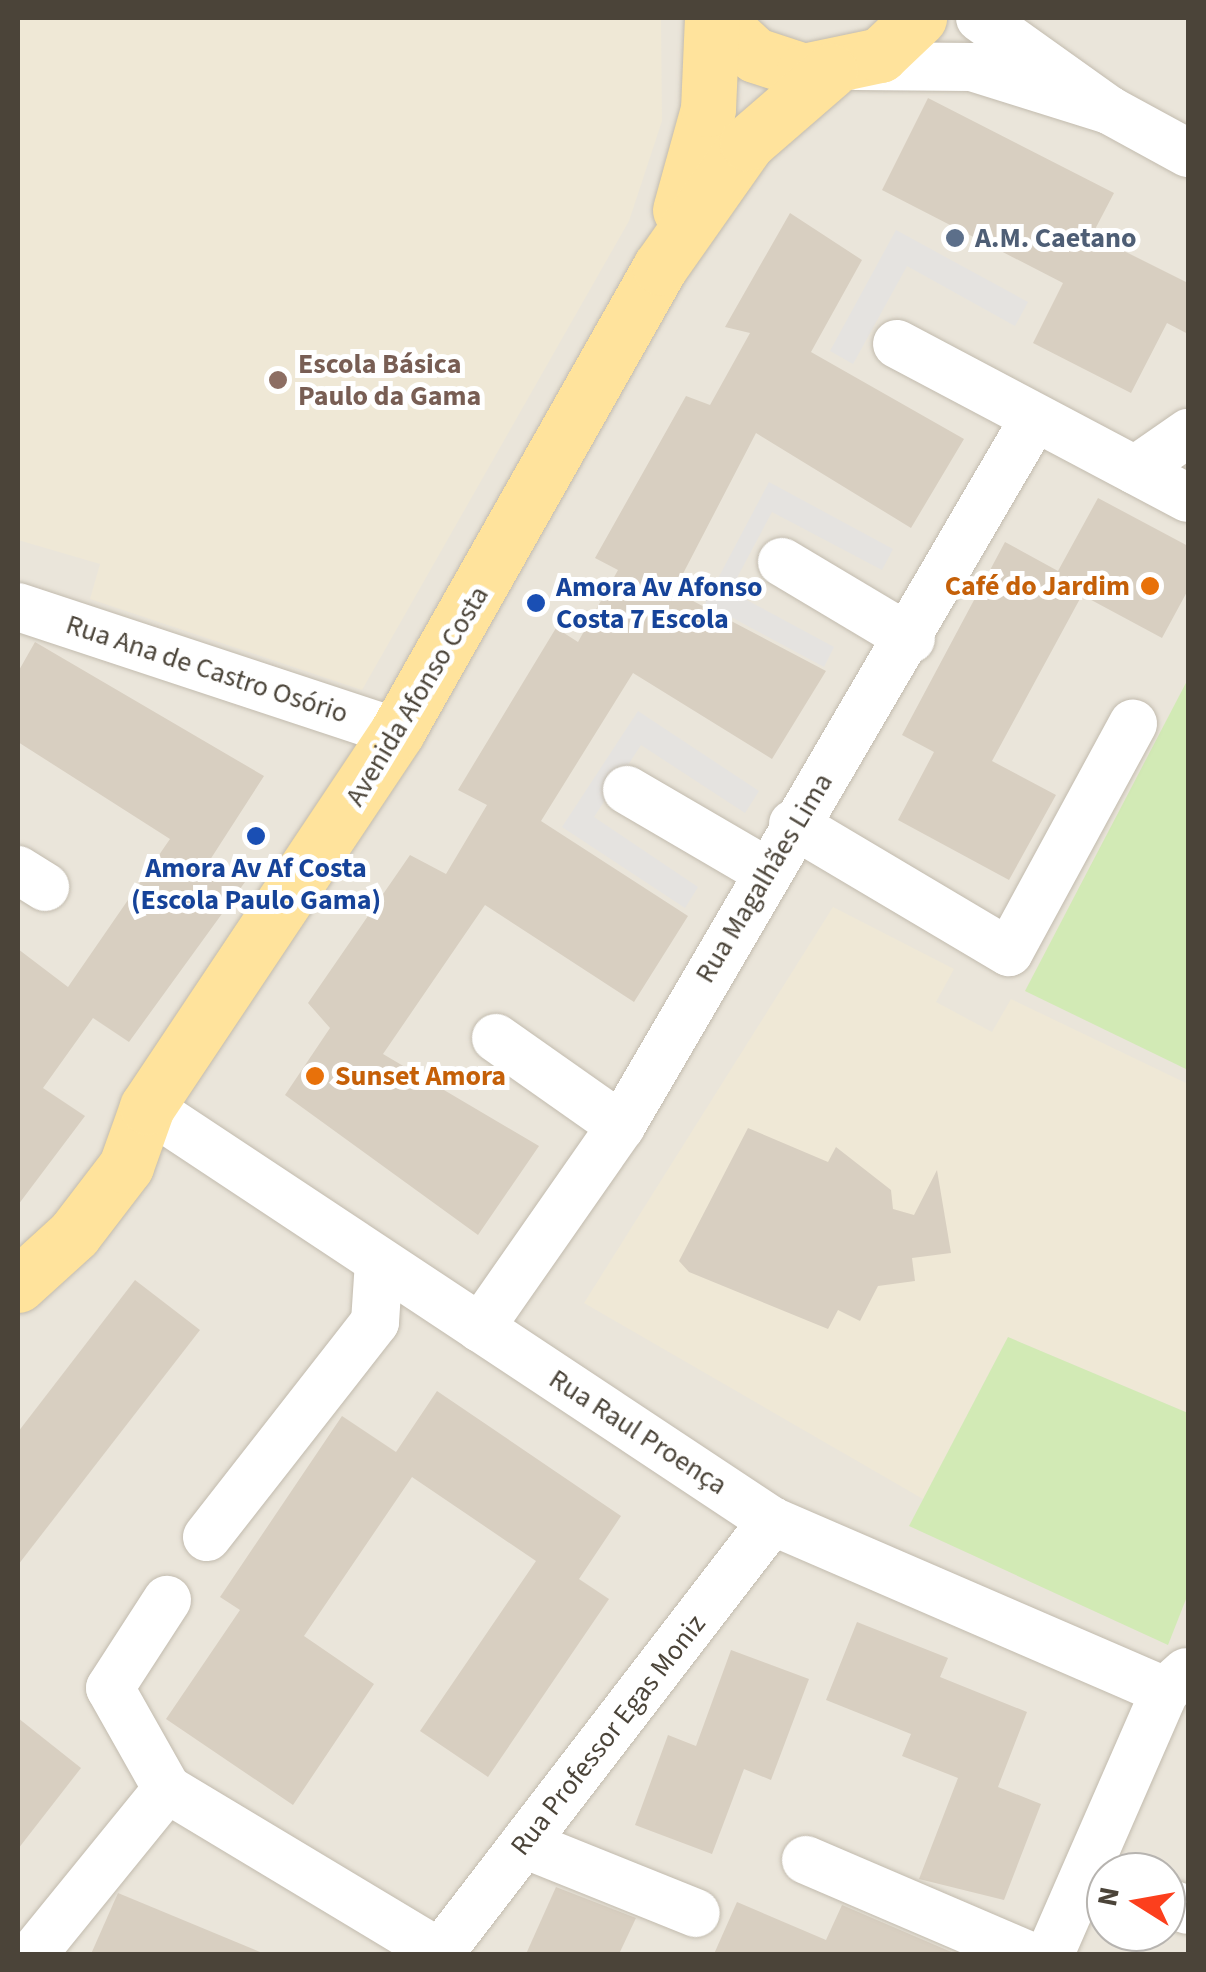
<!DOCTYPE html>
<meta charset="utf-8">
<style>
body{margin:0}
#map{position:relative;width:1206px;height:1972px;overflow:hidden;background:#f6f3ec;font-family:"Source Sans 3",sans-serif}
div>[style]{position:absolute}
.residential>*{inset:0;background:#eae5da}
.education>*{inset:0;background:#efe8d6}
.green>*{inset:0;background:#d2eab5}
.parking>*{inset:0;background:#e5e3e0}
.building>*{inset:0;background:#d8cfc1}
.roads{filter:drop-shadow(0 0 2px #c2bbae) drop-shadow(0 0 2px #c2bbae)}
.minor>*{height:48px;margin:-24px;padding:0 24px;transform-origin:24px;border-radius:24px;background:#fff}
.major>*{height:55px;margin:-27.5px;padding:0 27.5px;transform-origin:27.5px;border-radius:27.5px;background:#ffe39c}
.dots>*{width:28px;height:28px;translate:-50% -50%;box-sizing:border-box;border:5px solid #fff;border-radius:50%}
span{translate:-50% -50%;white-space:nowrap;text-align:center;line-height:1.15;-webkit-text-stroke:10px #fff;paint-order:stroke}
.service-label{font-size:28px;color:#4e5e75;font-weight:700}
.left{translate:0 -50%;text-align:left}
.education-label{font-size:28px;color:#785e54;font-weight:700}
.food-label{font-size:28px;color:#c56008;font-weight:700}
.right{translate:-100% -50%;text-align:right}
.transit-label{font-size:28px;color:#164399;font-weight:700}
.street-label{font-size:28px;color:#4b4439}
.frame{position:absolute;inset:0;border:20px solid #4b4439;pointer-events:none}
.north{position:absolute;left:1086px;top:1852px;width:100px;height:100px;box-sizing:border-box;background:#fff;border:2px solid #b7b4b0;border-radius:50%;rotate:281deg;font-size:28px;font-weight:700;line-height:40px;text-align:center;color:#4b4439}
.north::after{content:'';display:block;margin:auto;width:35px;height:45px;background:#fc3f1d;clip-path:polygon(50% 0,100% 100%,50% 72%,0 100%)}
</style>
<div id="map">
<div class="residential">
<i style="clip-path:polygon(evenodd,18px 18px,1188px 18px,1188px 1954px,18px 1954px,18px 18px,1106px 1872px,1166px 1872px,1166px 1932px,1106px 1932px,1106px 1872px)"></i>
</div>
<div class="education">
<i style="clip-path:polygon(18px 18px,661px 18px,662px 121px,629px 221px,362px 690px,90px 599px,100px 564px,18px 540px)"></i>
<i style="clip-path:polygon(833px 907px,954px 969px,936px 1002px,992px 1032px,1011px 999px,1188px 1084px,1188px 1413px,1008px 1337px,923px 1499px,584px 1303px)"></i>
</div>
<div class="green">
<i style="clip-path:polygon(1188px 679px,1188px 1070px,1025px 991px)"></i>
<i style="clip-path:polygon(1008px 1337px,1188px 1413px,1188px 1594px,1168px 1645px,909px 1526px)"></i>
</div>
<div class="parking">
<i style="clip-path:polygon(896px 230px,1028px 302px,1015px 326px,907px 266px,853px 364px,830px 351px)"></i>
<i style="clip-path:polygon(769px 482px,893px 549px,882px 570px,772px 512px,730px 591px,834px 647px,824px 667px,705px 603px)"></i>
<i style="clip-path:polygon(638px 711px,759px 791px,745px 813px,641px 745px,594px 817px,698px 887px,685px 908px,562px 827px)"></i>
</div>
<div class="building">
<i style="clip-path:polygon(928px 98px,1114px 193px,1092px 235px,1188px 283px,1188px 334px,1167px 323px,1131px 393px,1033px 343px,1063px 283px,882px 190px)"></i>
<i style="clip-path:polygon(790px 213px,862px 260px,811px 352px,964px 439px,911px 528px,756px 433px,674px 591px,826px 671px,772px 759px,633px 673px,541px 821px,688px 916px,634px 1002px,485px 905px,383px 1054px,539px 1146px,478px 1235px,285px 1095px,330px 1028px,308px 1003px,410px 855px,446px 874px,487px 805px,458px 790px,556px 628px,578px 642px,618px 570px,595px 558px,686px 396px,710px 405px,750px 333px,725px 327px)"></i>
<i style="clip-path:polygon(1098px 498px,1188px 546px,1188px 590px,1162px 638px,1082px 595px,992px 761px,1056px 795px,1009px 880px,898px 820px,934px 752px,902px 735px,1005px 542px,1058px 571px)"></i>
<i style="clip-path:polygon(35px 642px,264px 776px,208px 863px,245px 882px,129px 1042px,93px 1018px,43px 1088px,85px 1116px,18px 1205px,18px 949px,68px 987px,170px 839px,18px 742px,18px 672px)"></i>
<i style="clip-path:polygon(748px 1128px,828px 1162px,836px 1147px,891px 1190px,893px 1209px,914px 1215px,937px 1170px,951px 1253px,912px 1258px,915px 1281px,878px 1286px,860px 1321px,838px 1310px,828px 1329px,689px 1272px,679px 1261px)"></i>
<i style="clip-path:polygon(135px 1280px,200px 1330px,18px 1565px,18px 1432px)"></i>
<i style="clip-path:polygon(437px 1391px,621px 1516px,579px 1579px,609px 1599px,488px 1777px,420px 1731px,536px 1561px,412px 1477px,304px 1636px,374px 1684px,293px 1805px,166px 1719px,240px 1610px,220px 1597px,342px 1416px,396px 1452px)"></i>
<i style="clip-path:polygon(857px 1622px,948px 1658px,940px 1677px,1027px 1712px,998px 1787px,1041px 1804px,1004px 1900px,919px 1879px,958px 1778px,902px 1756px,911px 1734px,826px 1700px)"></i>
<i style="clip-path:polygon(731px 1650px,809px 1679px,771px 1780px,744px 1769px,712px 1854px,635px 1825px,668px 1735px,696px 1746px)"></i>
<i style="clip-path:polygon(18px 1718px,81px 1768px,18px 1849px)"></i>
<i style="clip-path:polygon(556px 1887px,636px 1918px,619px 1954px,526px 1954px)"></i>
<i style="clip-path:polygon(118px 1893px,265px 1954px,91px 1954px)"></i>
<i style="clip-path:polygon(737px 1902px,826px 1940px,842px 1905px,956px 1954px,714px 1954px)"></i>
</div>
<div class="roads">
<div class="minor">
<i style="left:980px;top:18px;width:158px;rotate:35.5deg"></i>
<i style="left:1109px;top:110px;width:90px;rotate:28.6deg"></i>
<i style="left:856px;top:66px;width:116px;rotate:0.5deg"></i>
<i style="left:972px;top:67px;width:144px;rotate:17.4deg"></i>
<i style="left:897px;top:344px;width:329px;rotate:27.9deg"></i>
<i style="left:1135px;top:470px;width:65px;rotate:-34.9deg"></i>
<i style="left:782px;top:562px;width:150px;rotate:30.8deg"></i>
<i style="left:18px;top:607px;width:399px;rotate:18.3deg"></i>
<i style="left:627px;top:790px;width:159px;rotate:30.3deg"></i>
<i style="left:793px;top:824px;width:251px;rotate:30.7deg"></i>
<i style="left:1009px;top:952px;width:260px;rotate:-61.5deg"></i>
<i style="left:18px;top:870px;width:32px;rotate:32deg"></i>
<i style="left:496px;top:1038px;width:153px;rotate:35.1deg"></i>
<i style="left:147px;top:1107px;width:750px;rotate:33.52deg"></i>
<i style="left:772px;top:1521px;width:428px;rotate:23.4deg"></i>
<i style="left:480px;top:1328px;width:246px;rotate:-55.1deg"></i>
<i style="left:621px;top:1126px;width:819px;rotate:-59.71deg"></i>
<i style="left:207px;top:1537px;width:273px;rotate:-52deg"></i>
<i style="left:375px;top:1322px;width:60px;rotate:-86.2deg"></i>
<i style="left:167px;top:1789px;width:321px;rotate:31deg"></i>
<i style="left:524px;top:1844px;width:185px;rotate:21.9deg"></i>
<i style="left:806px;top:1860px;width:238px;rotate:23.2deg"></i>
<i style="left:1166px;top:1902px;width:23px;rotate:20deg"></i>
<i style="left:443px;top:1949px;width:540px;rotate:-52.45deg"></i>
<i style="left:33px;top:1954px;width:213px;rotate:-50.9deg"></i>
<i style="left:167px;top:1789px;width:116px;rotate:-119.4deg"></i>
<i style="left:110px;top:1688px;width:105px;rotate:-57.1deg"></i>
<i style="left:1050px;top:1954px;width:287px;rotate:-66.4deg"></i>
<i style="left:1165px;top:1691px;width:28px;rotate:-42deg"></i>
</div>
<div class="major">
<i style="left:715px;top:18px;width:54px;rotate:42.8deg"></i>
<i style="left:755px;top:55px;width:52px;rotate:18.1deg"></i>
<i style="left:804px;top:71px;width:78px;rotate:-11.9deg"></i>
<i style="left:880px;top:55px;width:54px;rotate:-43.5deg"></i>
<i style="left:680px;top:210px;width:105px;rotate:-74.5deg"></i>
<i style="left:708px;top:109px;width:91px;rotate:-87.5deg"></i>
<i style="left:18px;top:1285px;width:76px;rotate:-42.3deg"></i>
<i style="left:74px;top:1234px;width:86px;rotate:-52.6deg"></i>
<i style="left:126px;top:1166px;width:63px;rotate:-70.4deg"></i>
<i style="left:147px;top:1107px;width:451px;rotate:-56.3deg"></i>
<i style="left:397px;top:732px;width:534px;rotate:-60.51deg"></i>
<i style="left:660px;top:267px;width:151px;rotate:-54.9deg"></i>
<i style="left:747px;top:143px;width:110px;rotate:-40.9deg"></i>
</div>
</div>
<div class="dots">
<i style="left:955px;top:238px;background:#5c6f8a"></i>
<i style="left:278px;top:380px;background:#8d6e63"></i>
<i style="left:1150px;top:586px;background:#e8710a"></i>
<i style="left:536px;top:603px;background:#1a4fb4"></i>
<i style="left:256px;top:836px;background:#1a4fb4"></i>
<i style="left:315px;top:1076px;background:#e8710a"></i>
</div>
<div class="service-label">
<span class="left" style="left:975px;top:238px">A.M. Caetano</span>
</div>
<div class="education-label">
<span class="left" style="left:298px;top:380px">Escola Básica<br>Paulo da Gama</span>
</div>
<div class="food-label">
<span class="right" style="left:1130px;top:586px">Café do Jardim</span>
<span class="left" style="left:335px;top:1076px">Sunset Amora</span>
</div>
<div class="transit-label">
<span class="left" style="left:556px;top:603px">Amora Av Afonso<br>Costa 7 Escola</span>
<span style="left:256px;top:884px">Amora Av Af Costa<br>(Escola Paulo Gama)</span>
</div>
<div class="street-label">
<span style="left:207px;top:669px;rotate:18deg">Rua Ana de Castro Osório</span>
<span style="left:417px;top:696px;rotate:-59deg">Avenida Afonso Costa</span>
<span style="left:764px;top:878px;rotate:-59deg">Rua Magalhães Lima</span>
<span style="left:638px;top:1432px;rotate:33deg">Rua Raul Proença</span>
<span style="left:608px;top:1735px;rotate:-52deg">Rua Professor Egas Moniz</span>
</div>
<div class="frame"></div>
<div class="north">N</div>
</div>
